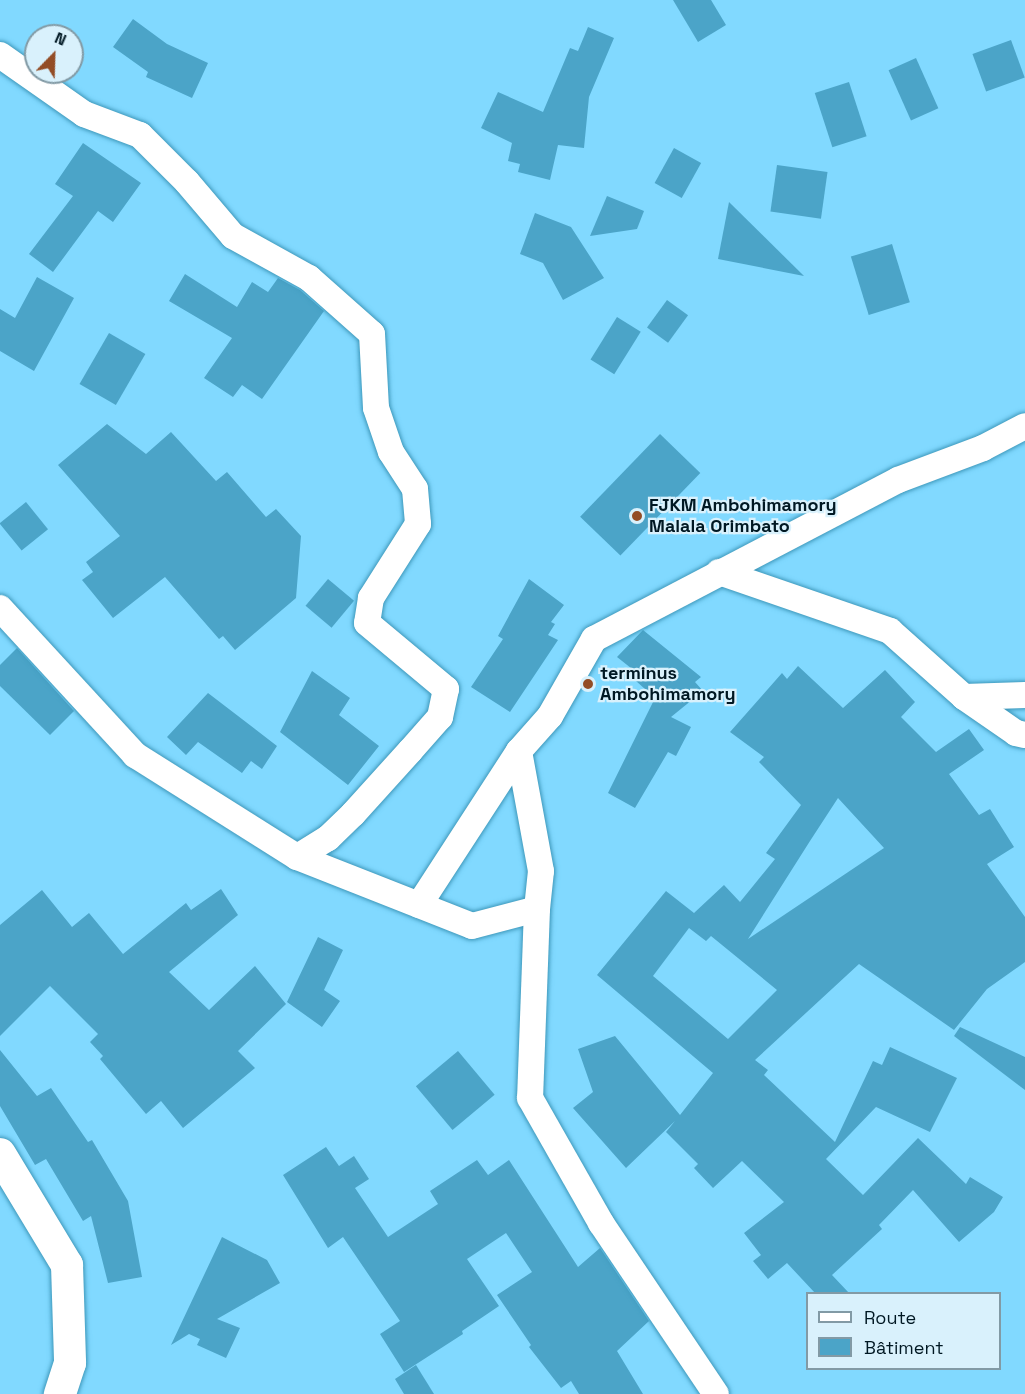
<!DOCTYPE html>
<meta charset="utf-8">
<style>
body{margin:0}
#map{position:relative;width:1025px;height:1394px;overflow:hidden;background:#81d9ff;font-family:"Space Grotesk",sans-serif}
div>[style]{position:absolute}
.building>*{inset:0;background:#4ba4c8;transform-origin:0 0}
.roads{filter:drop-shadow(0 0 2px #3e98bb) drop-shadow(0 0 2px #3e98bb)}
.minor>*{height:26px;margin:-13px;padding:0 13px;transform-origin:13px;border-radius:13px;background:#fff}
.tertiary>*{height:32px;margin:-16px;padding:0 16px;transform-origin:16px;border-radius:16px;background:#fff}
.dots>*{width:16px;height:16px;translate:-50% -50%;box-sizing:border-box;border:3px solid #d9f1fc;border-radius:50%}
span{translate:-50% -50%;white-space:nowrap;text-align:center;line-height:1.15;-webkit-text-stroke:4.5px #d9f1fc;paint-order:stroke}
.poi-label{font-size:18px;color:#001823;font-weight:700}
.left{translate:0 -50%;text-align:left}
.legend{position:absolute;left:806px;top:1292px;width:195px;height:78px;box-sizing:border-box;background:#d9f1fc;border:2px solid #829aa5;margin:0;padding:8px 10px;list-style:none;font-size:18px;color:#001823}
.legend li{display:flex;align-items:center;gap:12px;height:30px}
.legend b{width:30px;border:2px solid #829aa5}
.north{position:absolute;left:24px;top:24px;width:60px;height:60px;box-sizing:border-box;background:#d9f1fc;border:2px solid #829aa5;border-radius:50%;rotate:23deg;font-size:16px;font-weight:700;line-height:24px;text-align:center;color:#001823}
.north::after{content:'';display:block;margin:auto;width:21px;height:27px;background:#934d26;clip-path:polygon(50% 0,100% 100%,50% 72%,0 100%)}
</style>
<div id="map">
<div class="building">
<i style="clip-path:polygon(673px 0,711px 0,726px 25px,698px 42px)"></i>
<i style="clip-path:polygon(133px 19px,167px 44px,208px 63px,192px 98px,146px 77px,148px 72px,113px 47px)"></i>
<i style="clip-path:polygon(588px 27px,614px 38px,589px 97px,584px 148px,558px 145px,550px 180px,518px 172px,520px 164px,508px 161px,512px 143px,481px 128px,498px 92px,543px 112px,570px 48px,578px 51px)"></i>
<i style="left:1011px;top:40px;width:40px;height:41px;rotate:70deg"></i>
<i style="left:916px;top:58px;width:55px;height:30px;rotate:66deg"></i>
<i style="left:849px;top:82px;width:57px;height:36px;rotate:72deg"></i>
<i style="clip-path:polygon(83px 143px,141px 183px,113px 222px,98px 211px,53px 272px,29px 254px,73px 196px,55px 184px)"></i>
<i style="left:674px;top:148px;width:31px;height:40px;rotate:29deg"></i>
<i style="left:777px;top:165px;width:51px;height:47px;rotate:8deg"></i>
<i style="clip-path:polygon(607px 196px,644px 211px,637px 229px,590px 236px)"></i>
<i style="clip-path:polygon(729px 202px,804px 276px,718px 259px)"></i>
<i style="clip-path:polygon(535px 213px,571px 227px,604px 278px,563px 300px,543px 263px,520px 254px)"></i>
<i style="left:892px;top:244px;width:61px;height:43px;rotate:73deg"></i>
<i style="clip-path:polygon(185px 274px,237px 307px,252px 282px,268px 292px,278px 278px,300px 290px,324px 311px,262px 399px,242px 385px,233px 397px,204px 378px,232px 338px,169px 301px)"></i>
<i style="clip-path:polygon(37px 277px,74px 298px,34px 371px,0 351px,0 309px,15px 318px)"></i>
<i style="left:667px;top:300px;width:26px;height:34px;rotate:36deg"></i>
<i style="left:617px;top:317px;width:28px;height:50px;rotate:32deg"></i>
<i style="left:109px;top:333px;width:42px;height:59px;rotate:30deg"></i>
<i style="clip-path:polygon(107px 424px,146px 454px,171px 432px,216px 481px,227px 472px,266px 517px,276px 509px,301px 536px,296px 598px,235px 650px,223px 636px,219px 639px,165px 577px,113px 618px,82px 580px,93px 572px,86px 562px,120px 536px,58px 465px)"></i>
<i style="left:660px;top:434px;width:56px;height:115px;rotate:44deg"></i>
<i style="left:26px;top:502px;width:35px;height:34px;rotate:51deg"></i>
<i style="left:328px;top:579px;width:34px;height:35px;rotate:40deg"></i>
<i style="clip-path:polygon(529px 579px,564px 605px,551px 622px,555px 624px,548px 635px,558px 640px,510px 712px,471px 687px,503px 639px,498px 636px)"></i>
<i style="clip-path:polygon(643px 630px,701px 677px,695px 682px,703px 691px,671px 717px,691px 727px,676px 756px,668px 752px,635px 808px,608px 793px,655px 698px,636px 681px,641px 676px,617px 657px)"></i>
<i style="clip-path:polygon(17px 648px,74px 711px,50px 735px,0 686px,0 665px)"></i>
<i style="clip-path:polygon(evenodd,798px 666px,843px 708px,885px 670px,915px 702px,901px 717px,936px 752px,969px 729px,984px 750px,949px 774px,979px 815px,990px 809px,1014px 847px,987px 864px,1025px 917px,1025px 962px,987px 989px,954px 1030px,859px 964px,755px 1060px,768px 1070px,764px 1075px,835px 1142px,873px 1061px,882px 1065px,890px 1047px,957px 1078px,930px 1132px,876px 1107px,826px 1159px,863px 1195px,918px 1138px,966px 1184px,970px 1177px,1003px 1197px,994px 1212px,959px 1242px,913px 1190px,879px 1225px,882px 1229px,832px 1275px,849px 1293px,815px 1293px,787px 1263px,768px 1279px,753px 1261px,761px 1255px,744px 1233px,784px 1202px,742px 1161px,713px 1188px,694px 1168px,698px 1164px,666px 1132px,675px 1121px,626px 1168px,573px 1108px,593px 1092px,578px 1049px,615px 1036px,680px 1115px,713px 1073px,597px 975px,666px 891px,694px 913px,724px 885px,740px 902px,775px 859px,766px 853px,801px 805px,759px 762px,764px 757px,730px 732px,782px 673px,787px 679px,798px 666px,838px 798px,884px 848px,748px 939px,810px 841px,838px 798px,798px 666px,689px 928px,706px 941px,711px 936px,777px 990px,728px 1039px,653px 976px,689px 928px)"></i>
<i style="clip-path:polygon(312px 671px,350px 698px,339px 715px,379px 746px,348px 785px,280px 732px)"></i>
<i style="clip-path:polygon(208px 693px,277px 746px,262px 769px,251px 761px,242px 773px,198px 742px,186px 755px,167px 737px)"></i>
<i style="clip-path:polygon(221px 889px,238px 915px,169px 972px,209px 1010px,255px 966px,286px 1004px,238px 1051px,255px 1068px,183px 1128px,161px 1101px,146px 1114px,100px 1059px,103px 1056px,90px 1042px,98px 1034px,50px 986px,0 1036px,0 925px,42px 890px,72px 927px,89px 913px,123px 954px,186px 903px,191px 910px)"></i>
<i style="clip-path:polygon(318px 937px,343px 950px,324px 990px,340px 1001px,322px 1027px,287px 1002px)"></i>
<i style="clip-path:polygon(960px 1027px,1025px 1057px,1025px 1090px,954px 1036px)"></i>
<i style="clip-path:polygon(0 1050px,37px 1096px,51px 1088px,88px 1142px,92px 1140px,128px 1201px,142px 1277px,108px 1283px,91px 1216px,83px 1221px,46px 1159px,35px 1165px,0 1106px)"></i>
<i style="left:458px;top:1051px;width:57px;height:55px;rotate:50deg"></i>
<i style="clip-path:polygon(326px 1147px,339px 1166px,354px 1156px,369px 1179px,355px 1188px,388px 1237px,438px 1204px,430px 1191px,477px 1160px,488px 1175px,509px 1160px,578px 1267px,600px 1248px,649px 1321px,617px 1351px,643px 1394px,579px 1394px,571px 1381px,561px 1388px,529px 1347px,531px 1345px,497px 1295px,532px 1272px,506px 1233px,467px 1259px,499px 1306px,462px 1331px,463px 1334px,404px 1372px,380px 1334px,400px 1321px,343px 1237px,328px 1248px,283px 1175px)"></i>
<i style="clip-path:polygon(222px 1237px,267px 1260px,280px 1283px,217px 1319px,240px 1328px,226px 1358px,197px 1345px,200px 1339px,189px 1334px,171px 1345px)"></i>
<i style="clip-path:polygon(416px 1365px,434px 1394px,404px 1394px,395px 1379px)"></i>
</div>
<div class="roads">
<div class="minor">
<i style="left:0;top:55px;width:103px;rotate:35.1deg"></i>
<i style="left:84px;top:114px;width:60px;rotate:20.6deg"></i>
<i style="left:140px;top:135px;width:66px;rotate:45deg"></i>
<i style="left:187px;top:182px;width:71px;rotate:49.6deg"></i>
<i style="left:233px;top:236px;width:87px;rotate:28.9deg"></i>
<i style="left:309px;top:278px;width:84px;rotate:41.6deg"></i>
<i style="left:372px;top:334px;width:74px;rotate:86.9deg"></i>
<i style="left:376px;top:408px;width:46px;rotate:71.2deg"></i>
<i style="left:391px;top:452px;width:44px;rotate:57deg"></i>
<i style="left:415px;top:489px;width:35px;rotate:85deg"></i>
<i style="left:418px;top:524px;width:88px;rotate:122.4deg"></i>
<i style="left:371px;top:598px;width:25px;rotate:99deg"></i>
<i style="left:367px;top:623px;width:103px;rotate:39.9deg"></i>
<i style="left:446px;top:689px;width:29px;rotate:102deg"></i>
<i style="left:440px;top:717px;width:45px;rotate:131.4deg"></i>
<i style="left:410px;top:751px;width:85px;rotate:132.1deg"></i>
<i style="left:353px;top:814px;width:35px;rotate:136deg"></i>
<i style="left:328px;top:838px;width:36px;rotate:148deg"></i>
<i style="left:719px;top:572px;width:181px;rotate:19deg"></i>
<i style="left:890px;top:631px;width:99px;rotate:41.7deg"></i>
<i style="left:964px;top:697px;width:61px;rotate:-1.9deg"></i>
<i style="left:0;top:608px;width:200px;rotate:47.4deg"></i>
<i style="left:135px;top:755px;width:191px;rotate:32.2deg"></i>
<i style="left:297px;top:857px;width:188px;rotate:21.5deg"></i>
<i style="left:472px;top:926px;width:67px;rotate:-14.7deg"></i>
<i style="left:537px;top:909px;width:38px;rotate:-84deg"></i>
<i style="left:541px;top:871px;width:122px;rotate:-100.4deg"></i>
<i style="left:519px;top:751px;width:47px;rotate:-48.5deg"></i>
<i style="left:550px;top:716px;width:89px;rotate:-60.3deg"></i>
<i style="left:594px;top:639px;width:343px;rotate:-27.6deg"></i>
<i style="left:898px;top:480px;width:91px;rotate:-20.6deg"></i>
<i style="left:983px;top:448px;width:47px;rotate:-27.6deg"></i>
<i style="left:964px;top:697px;width:63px;rotate:34.7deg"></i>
<i style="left:1016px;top:733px;width:9px;rotate:13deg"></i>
<i style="left:419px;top:905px;width:184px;rotate:-57deg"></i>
<i style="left:537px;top:909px;width:189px;rotate:92.1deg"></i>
<i style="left:530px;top:1098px;width:144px;rotate:60.4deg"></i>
<i style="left:601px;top:1223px;width:206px;rotate:56.1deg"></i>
</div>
<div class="tertiary">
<i style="left:0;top:1154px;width:130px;rotate:58.9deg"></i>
<i style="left:67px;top:1265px;width:98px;rotate:88.2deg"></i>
<i style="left:70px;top:1363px;width:33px;rotate:108deg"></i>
</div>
</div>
<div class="dots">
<i style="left:637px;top:516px;background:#934d26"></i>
<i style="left:588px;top:684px;background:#934d26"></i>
</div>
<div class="poi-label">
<span class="left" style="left:649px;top:516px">FJKM Ambohimamory<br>Malala Orimbato</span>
<span class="left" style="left:600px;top:684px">terminus<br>Ambohimamory</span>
</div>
<ul class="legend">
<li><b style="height:8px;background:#fff"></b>Route</li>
<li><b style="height:16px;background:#4ba4c8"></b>Bâtiment</li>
</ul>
<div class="north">N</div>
</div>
